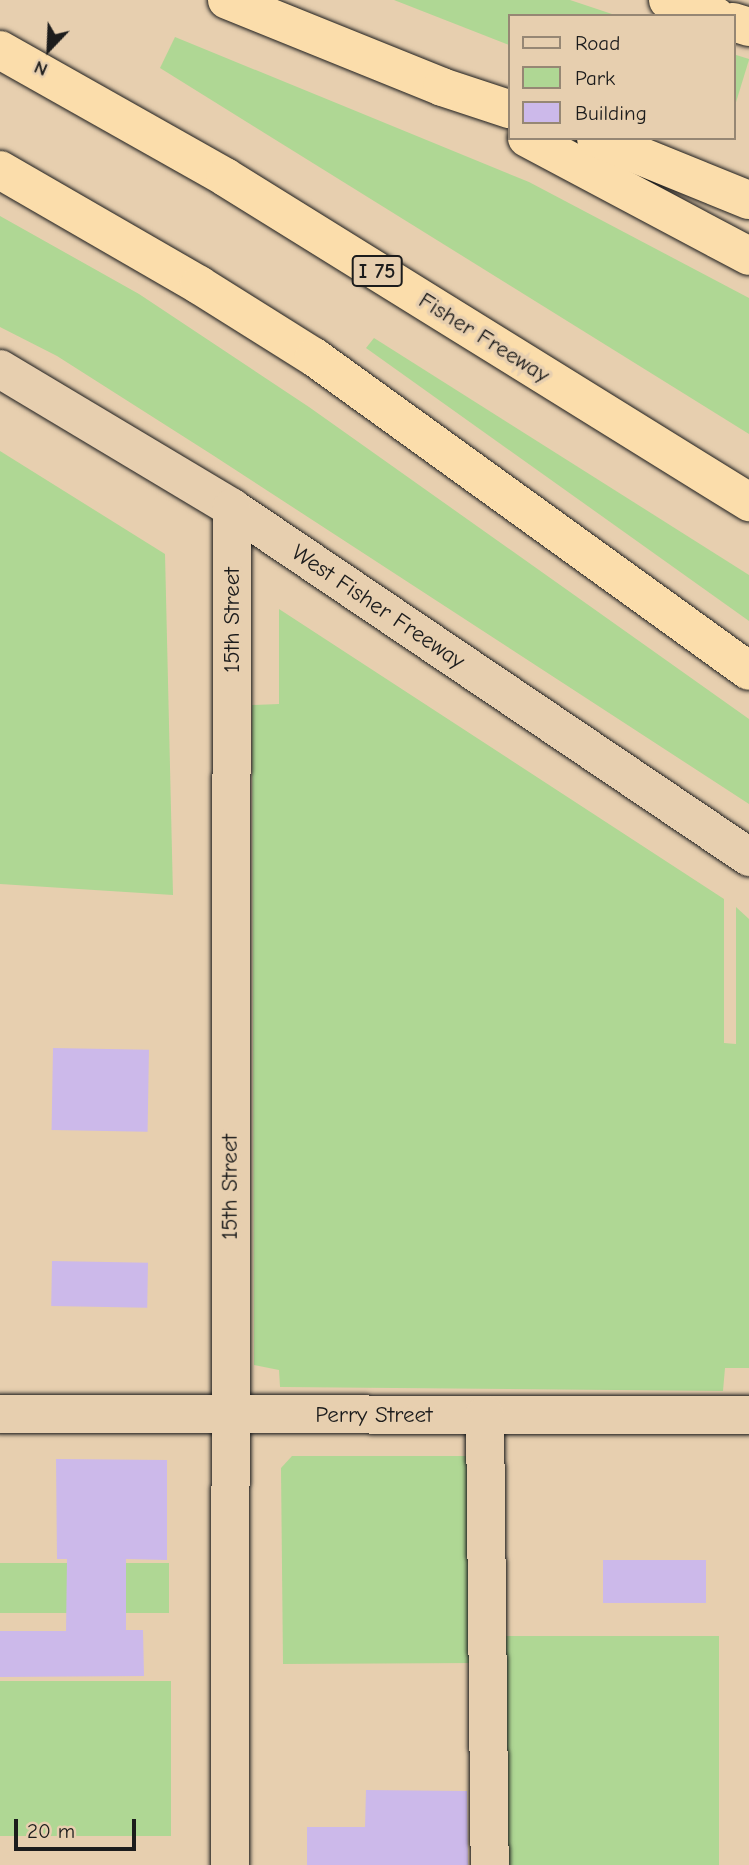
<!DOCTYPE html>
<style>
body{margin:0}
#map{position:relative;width:749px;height:1865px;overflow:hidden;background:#e7cfaf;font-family:"Comic Neue",sans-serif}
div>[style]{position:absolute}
.green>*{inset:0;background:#afd794;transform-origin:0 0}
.building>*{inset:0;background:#ccb9ea;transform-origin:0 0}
.roads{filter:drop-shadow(0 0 2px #1c1c1c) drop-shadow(0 0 2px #1c1c1c)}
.minor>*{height:38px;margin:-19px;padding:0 19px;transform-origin:19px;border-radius:19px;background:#e7cfaf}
.highway>*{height:38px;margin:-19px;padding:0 19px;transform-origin:19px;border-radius:19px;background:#fbddab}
span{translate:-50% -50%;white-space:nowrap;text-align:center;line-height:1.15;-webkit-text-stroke:7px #e7cfaf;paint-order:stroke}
.shield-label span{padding:2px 5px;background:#e7cfaf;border:2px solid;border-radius:5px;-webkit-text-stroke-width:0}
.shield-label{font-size:21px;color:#1c1c1c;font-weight:700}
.street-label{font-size:23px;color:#1c1c1c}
.legend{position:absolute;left:508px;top:14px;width:228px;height:126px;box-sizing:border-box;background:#e7cfaf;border:2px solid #968774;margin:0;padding:9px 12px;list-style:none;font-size:21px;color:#1c1c1c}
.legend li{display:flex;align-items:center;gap:14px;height:35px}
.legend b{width:35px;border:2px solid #968774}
.north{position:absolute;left:14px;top:14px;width:70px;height:70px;-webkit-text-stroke:5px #e7cfaf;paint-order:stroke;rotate:203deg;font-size:19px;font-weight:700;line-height:28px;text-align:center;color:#1c1c1c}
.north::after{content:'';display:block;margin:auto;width:24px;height:32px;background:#1c1c1c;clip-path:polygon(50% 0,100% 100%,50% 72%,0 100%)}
.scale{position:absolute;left:14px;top:1819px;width:122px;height:32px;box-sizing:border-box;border:4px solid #1c1c1c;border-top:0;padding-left:9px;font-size:21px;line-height:24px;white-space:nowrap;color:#1c1c1c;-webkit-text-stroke:5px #e7cfaf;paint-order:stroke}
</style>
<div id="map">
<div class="green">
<i style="clip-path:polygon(394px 0,570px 0,618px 16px,509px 16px,509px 45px)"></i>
<i style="clip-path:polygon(175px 37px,529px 182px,749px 298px,749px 434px,160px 68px)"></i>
<i style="left:733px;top:54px;width:17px;height:83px;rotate:17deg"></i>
<i style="clip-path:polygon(0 216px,139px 294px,309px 407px,749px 719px,749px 804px,211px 454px,57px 356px,0 327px)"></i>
<i style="clip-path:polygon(374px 338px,749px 575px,749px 621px,366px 348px)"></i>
<i style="clip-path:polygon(0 451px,165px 554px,173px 895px,0 884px)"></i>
<i style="clip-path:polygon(279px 609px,724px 899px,724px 1043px,736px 1044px,736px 907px,749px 919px,749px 1368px,725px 1368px,723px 1391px,280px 1387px,279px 1370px,254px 1365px,252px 705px,279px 704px)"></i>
<i style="clip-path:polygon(292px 1456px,475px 1456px,476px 1663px,283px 1664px,281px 1468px)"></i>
<i style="left:0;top:1563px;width:169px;height:50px"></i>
<i style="left:719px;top:1636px;width:229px;height:225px;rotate:90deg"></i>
<i style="left:171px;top:1681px;width:155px;height:171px;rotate:90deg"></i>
</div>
<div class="building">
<i style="left:53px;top:1048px;width:96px;height:82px;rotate:1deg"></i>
<i style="left:52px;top:1261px;width:96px;height:45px;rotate:1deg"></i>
<i style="clip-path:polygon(56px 1459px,167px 1460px,167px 1560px,126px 1559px,126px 1630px,143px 1630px,144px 1676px,0 1677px,0 1631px,66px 1631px,67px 1559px,57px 1559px)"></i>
<i style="left:706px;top:1560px;width:43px;height:103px;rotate:90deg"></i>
<i style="clip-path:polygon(366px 1790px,467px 1791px,468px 1865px,307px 1865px,307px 1827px,365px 1827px)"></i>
</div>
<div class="roads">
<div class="minor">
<i style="left:0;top:369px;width:270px;rotate:30.9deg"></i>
<i style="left:232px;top:508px;width:624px;rotate:34.02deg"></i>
<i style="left:0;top:1414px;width:749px;rotate:0.08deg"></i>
<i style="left:485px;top:1415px;width:450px;rotate:89.4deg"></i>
<i style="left:230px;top:1865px;width:1357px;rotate:-89.92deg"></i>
</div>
<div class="highway">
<i style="left:227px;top:0;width:232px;rotate:22deg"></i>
<i style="left:442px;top:87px;width:71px;rotate:18.2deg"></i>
<i style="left:668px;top:0;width:50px;rotate:18.8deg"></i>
<i style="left:733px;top:22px;width:17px;rotate:17deg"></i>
<i style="left:0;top:50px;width:258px;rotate:29.4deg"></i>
<i style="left:225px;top:177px;width:617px;rotate:31.81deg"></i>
<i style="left:527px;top:138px;width:251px;rotate:28deg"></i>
<i style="left:596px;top:138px;width:165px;rotate:22.1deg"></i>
<i style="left:0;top:170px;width:230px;rotate:30deg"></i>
<i style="left:199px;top:285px;width:136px;rotate:32.1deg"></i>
<i style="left:314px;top:357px;width:536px;rotate:35.82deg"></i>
</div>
</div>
<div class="shield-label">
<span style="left:377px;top:271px">I 75</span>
</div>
<div class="street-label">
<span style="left:484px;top:338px;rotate:32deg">Fisher Freeway</span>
<span style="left:378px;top:607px;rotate:34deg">West Fisher Freeway</span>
<span style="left:232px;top:620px;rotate:-90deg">15th Street</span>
<span style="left:230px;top:1187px;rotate:-90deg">15th Street</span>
<span style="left:374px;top:1415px">Perry Street</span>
</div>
<ul class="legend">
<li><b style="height:9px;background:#e7cfaf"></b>Road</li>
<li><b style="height:19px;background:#afd794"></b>Park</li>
<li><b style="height:19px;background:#ccb9ea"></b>Building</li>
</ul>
<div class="north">N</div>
<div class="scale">20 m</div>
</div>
